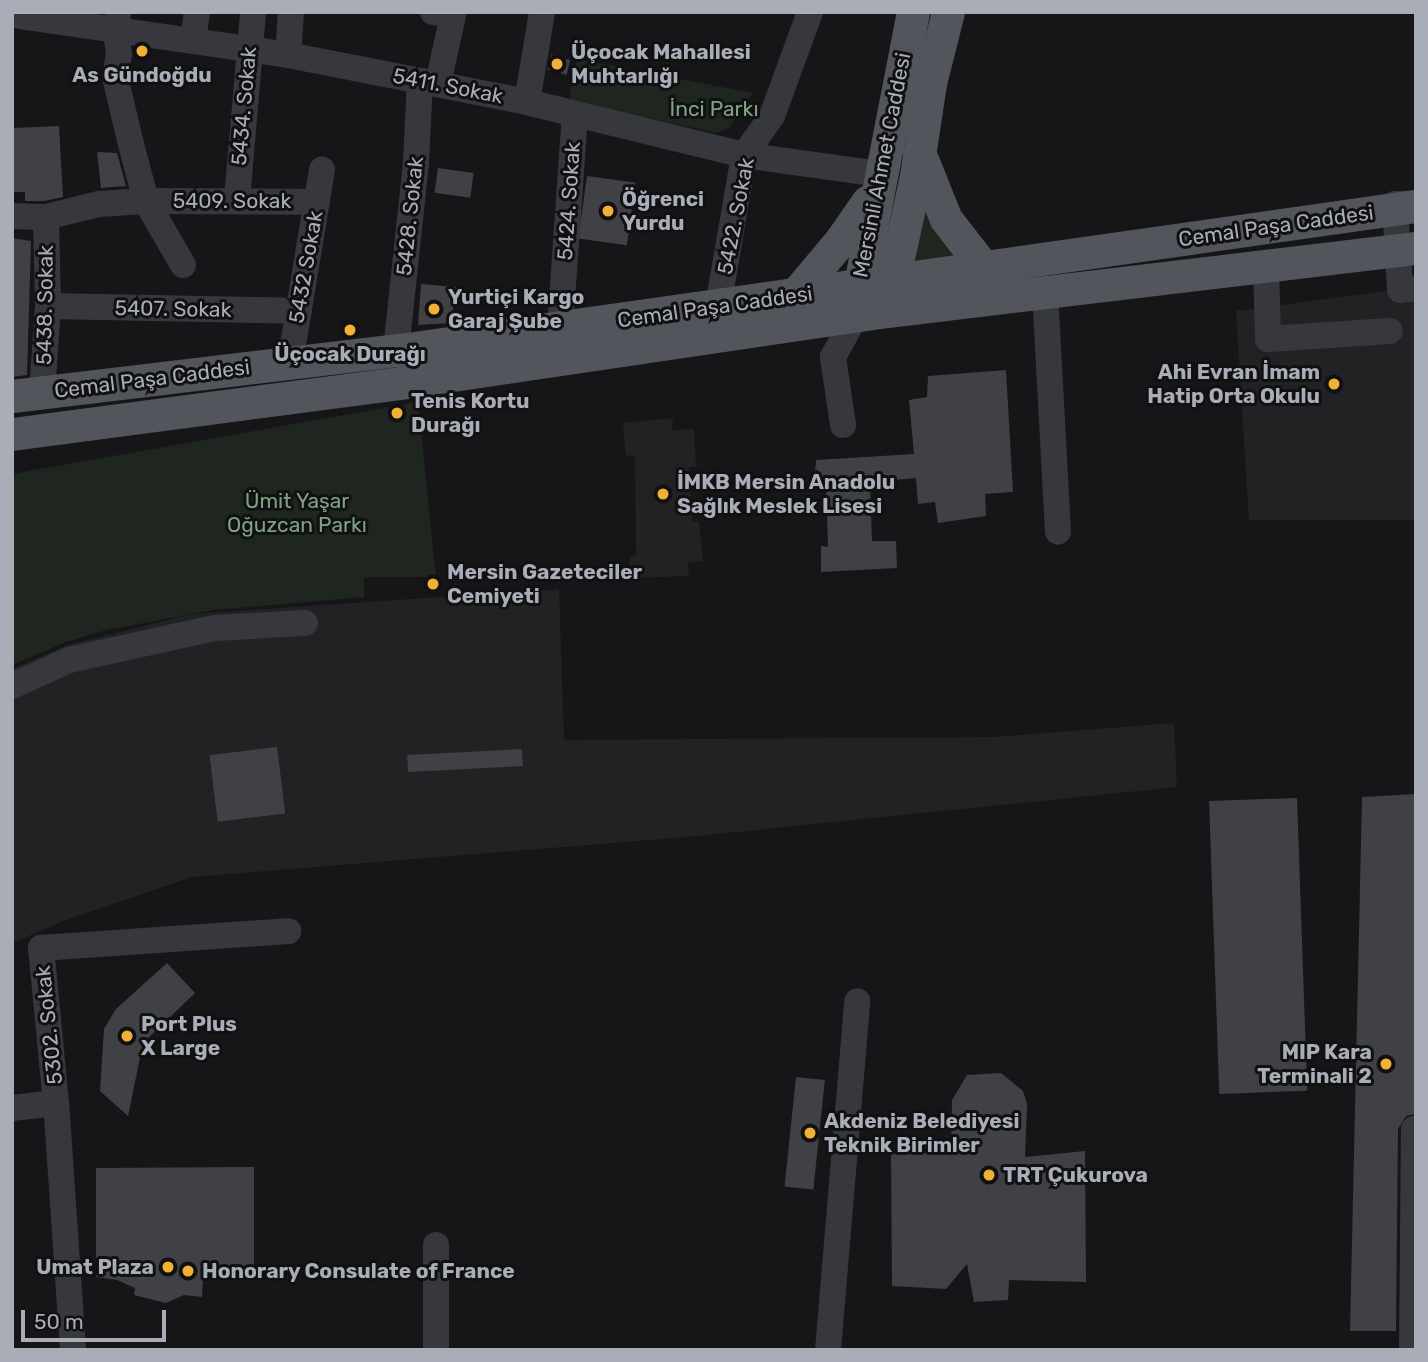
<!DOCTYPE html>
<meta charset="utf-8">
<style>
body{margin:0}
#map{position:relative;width:1428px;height:1362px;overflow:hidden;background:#161618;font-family:Rubik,sans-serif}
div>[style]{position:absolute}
.built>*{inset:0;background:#222225}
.green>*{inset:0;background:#1e261f}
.building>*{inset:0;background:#404145;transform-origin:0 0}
.minor>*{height:26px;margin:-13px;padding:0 13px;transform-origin:13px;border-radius:13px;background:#37383d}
.major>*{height:33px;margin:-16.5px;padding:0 16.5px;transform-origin:16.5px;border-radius:16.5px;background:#53555c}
.dots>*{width:19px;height:19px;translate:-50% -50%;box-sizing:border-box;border:4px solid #111113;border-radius:50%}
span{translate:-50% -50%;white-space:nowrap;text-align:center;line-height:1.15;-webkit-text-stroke:6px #111113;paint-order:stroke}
.poi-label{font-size:21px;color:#a8adb8;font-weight:700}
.left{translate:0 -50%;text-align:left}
.right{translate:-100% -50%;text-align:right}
.street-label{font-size:21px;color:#a8adb8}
.park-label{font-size:21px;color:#7fa381}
.frame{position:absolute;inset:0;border:14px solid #a8adb8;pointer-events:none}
.scale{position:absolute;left:21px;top:1310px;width:145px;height:32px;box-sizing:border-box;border:4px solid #a8adb8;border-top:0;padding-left:9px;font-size:21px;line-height:24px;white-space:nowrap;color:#a8adb8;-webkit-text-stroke:5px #111113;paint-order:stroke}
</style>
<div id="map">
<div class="built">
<i style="clip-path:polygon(1416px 287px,1416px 520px,1249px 520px,1236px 311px)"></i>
<i style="clip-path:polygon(673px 418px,672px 430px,694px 429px,696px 467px,689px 467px,692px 522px,699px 521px,703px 561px,688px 563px,689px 576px,630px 578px,630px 556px,636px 556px,635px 455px,626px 456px,623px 423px)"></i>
<i style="clip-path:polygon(559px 589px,564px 740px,994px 737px,1174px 723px,1177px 787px,687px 837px,192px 877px,66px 920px,12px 943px,12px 669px,67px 645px,192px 614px)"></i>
</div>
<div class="green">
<i style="clip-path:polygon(577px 59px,753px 93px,729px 128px,717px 133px,569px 101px)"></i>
<i style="clip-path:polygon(923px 175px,956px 258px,904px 266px)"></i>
<i style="clip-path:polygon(418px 402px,436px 577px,364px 577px,364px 597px,213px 610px,106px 630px,66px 642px,12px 665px,12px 474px)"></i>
</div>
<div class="building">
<i style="left:551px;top:55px;width:20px;height:15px;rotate:15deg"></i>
<i style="clip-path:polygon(59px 126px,63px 197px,44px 201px,25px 201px,25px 192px,12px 192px,12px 128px)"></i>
<i style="clip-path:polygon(97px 152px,117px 153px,126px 186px,101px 188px)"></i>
<i style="left:438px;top:168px;width:36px;height:25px;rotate:8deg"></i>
<i style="left:587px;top:176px;width:49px;height:63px;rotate:8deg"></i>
<i style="clip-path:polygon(12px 238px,31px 241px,27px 375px,12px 377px)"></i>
<i style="clip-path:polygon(421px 284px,456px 287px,451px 323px,418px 325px)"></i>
<i style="clip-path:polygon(1006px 370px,1013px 492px,985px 494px,986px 516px,938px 523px,935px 502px,918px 504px,916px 478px,870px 482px,872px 541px,896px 541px,897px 568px,821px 572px,821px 546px,828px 547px,826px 486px,814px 484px,816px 460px,914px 454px,909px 400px,927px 397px,928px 376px)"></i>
<i style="left:277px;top:747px;width:67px;height:68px;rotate:83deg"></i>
<i style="left:522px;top:749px;width:17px;height:115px;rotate:87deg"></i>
<i style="clip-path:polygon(1416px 794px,1416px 1114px,1406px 1116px,1398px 1129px,1396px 1331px,1350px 1331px,1362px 797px)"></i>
<i style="left:1297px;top:798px;width:293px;height:88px;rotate:88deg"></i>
<i style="clip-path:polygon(167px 963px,195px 993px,143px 1043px,128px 1116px,100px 1091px,104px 1029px,116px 1009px)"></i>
<i style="clip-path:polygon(1001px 1073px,1023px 1091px,1027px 1104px,1025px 1157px,1085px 1151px,1086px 1282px,1009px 1280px,1008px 1300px,974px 1302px,967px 1264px,946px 1289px,892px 1286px,891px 1154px,951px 1152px,952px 1100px,967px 1075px)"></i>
<i style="left:796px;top:1077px;width:29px;height:110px;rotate:6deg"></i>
<i style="clip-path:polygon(254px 1167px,254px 1277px,203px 1279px,202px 1297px,184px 1295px,166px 1303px,134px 1295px,135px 1288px,117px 1280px,96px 1277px,96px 1168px)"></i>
</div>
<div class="minor">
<i style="left:433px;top:12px;width:20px;rotate:11deg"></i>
<i style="left:453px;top:16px;width:69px;rotate:102.6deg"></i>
<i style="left:118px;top:14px;width:16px;rotate:97deg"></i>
<i style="left:116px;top:30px;width:24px;rotate:83deg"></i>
<i style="left:119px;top:54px;width:23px;rotate:100deg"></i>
<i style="left:115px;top:77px;width:69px;rotate:76.6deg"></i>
<i style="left:131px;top:144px;width:59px;rotate:75.3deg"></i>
<i style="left:146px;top:201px;width:74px;rotate:60deg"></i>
<i style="left:12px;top:15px;width:279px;rotate:8.2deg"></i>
<i style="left:288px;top:55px;width:244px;rotate:11.1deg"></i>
<i style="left:527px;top:102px;width:223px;rotate:13.7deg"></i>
<i style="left:744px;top:155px;width:136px;rotate:8deg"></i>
<i style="left:193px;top:40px;width:28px;rotate:-82deg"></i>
<i style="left:288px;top:55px;width:43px;rotate:-86deg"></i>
<i style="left:527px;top:102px;width:91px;rotate:-80.5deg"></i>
<i style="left:237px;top:200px;width:189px;rotate:-85.1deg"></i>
<i style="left:1407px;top:204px;width:12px;rotate:180deg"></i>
<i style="left:1395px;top:204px;width:86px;rotate:86.7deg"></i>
<i style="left:1400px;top:290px;width:16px;rotate:-7deg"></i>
<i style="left:12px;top:216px;width:34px;rotate:2deg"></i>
<i style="left:46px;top:217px;width:55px;rotate:-13.8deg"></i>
<i style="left:99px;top:204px;width:47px;rotate:-3.7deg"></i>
<i style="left:146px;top:201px;width:171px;rotate:0.3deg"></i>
<i style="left:1266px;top:266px;width:73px;rotate:88.4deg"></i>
<i style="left:1268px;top:339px;width:122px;rotate:-3.8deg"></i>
<i style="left:1045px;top:292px;width:240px;rotate:86.9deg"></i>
<i style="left:48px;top:306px;width:251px;rotate:1.1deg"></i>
<i style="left:718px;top:306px;width:153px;rotate:-80.2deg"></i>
<i style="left:744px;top:155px;width:48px;rotate:-54.3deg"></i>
<i style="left:772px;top:116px;width:111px;rotate:-69.9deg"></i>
<i style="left:560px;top:328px;width:213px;rotate:-86deg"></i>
<i style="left:396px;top:350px;width:189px;rotate:-83.9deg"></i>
<i style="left:416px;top:162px;width:81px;rotate:-87.2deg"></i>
<i style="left:290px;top:363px;width:196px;rotate:-80.6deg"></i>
<i style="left:42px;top:393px;width:87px;rotate:-86.1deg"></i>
<i style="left:48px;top:306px;width:89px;rotate:-91.3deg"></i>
<i style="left:843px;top:425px;width:69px;rotate:-98.4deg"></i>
<i style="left:833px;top:357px;width:46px;rotate:-61.2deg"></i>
<i style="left:12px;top:686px;width:63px;rotate:-24.5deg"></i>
<i style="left:69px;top:660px;width:149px;rotate:-12.4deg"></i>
<i style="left:215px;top:628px;width:90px;rotate:-3.2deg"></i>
<i style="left:12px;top:1108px;width:44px;rotate:-6.5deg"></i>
<i style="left:73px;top:1350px;width:248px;rotate:-93.9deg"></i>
<i style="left:56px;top:1103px;width:156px;rotate:-95.5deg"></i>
<i style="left:41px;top:948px;width:248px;rotate:-3.9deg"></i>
<i style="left:436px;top:1350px;width:105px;rotate:-90deg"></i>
<i style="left:828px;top:1350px;width:350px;rotate:-85.2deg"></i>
<i style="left:1412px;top:1350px;width:221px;rotate:-89.5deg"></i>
</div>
<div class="major">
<i style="left:919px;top:152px;width:72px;rotate:68.1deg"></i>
<i style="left:946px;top:219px;width:62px;rotate:52.2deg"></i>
<i style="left:794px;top:296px;width:73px;rotate:-50deg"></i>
<i style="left:841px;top:240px;width:47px;rotate:-55.3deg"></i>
<i style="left:889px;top:298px;width:125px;rotate:-77.5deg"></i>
<i style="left:916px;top:176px;width:94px;rotate:-81.4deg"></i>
<i style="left:930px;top:83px;width:73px;rotate:-75.8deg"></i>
<i style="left:856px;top:305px;width:298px;rotate:-79deg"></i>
<i style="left:12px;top:396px;width:398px;rotate:-6.8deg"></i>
<i style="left:407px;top:349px;width:1019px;rotate:-8.07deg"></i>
<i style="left:12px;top:434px;width:396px;rotate:-7.5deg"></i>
<i style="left:405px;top:382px;width:487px;rotate:-8.4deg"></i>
<i style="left:887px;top:311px;width:533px;rotate:-6.79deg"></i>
</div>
<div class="dots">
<i style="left:142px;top:51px;background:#f2b134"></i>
<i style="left:557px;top:64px;background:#f2b134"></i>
<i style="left:608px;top:211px;background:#f2b134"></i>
<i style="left:434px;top:309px;background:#f2b134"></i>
<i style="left:350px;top:330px;background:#f2b134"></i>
<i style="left:1334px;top:384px;background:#f2b134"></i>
<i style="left:397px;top:413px;background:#f2b134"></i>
<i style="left:663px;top:494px;background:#f2b134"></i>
<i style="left:433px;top:584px;background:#f2b134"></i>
<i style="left:127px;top:1036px;background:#f2b134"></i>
<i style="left:1386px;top:1064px;background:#f2b134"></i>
<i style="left:810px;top:1133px;background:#f2b134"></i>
<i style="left:989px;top:1175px;background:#f2b134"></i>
<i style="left:168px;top:1267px;background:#f2b134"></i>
<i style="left:188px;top:1271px;background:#f2b134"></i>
</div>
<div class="poi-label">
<span class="left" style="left:571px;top:64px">Üçocak Mahallesi<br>Muhtarlığı</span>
<span style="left:142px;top:75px">As Gündoğdu</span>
<span class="left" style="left:622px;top:211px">Öğrenci<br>Yurdu</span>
<span class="left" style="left:448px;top:309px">Yurtiçi Kargo<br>Garaj Şube</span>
<span style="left:350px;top:354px">Üçocak Durağı</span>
<span class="right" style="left:1320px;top:384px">Ahi Evran İmam<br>Hatip Orta Okulu</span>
<span class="left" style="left:411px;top:413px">Tenis Kortu<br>Durağı</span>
<span class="left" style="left:677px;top:494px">İMKB Mersin Anadolu<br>Sağlık Meslek Lisesi</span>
<span class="left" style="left:447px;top:584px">Mersin Gazeteciler<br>Cemiyeti</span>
<span class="left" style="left:141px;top:1036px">Port Plus<br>X Large</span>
<span class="right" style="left:1372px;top:1064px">MIP Kara<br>Terminali 2</span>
<span class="left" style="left:824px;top:1133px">Akdeniz Belediyesi<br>Teknik Birimler</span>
<span class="left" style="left:1003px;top:1175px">TRT Çukurova</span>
<span class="right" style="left:154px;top:1267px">Umat Plaza</span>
<span class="left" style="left:202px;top:1271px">Honorary Consulate of France</span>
</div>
<div class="street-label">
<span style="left:448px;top:86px;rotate:11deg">5411. Sokak</span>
<span style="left:244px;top:106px;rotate:-85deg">5434. Sokak</span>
<span style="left:882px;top:165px;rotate:-79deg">Mersinli Ahmet Caddesi</span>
<span style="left:232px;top:201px">5409. Sokak</span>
<span style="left:569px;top:201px;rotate:-86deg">5424. Sokak</span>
<span style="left:410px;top:216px;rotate:-84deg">5428. Sokak</span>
<span style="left:736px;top:216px;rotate:-79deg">5422. Sokak</span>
<span style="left:1276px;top:226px;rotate:-8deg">Cemal Paşa Caddesi</span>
<span style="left:306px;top:267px;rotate:-80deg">5432 Sokak</span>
<span style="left:45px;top:305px;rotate:-89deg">5438. Sokak</span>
<span style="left:715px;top:307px;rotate:-8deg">Cemal Paşa Caddesi</span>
<span style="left:173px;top:309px;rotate:1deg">5407. Sokak</span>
<span style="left:152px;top:379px;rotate:-7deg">Cemal Paşa Caddesi</span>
<span style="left:49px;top:1025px;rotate:-96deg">5302. Sokak</span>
</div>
<div class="park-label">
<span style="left:714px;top:109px">İnci Parkı</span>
<span style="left:297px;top:513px">Ümit Yaşar<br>Oğuzcan Parkı</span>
</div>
<div class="frame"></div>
<div class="scale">50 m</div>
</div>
